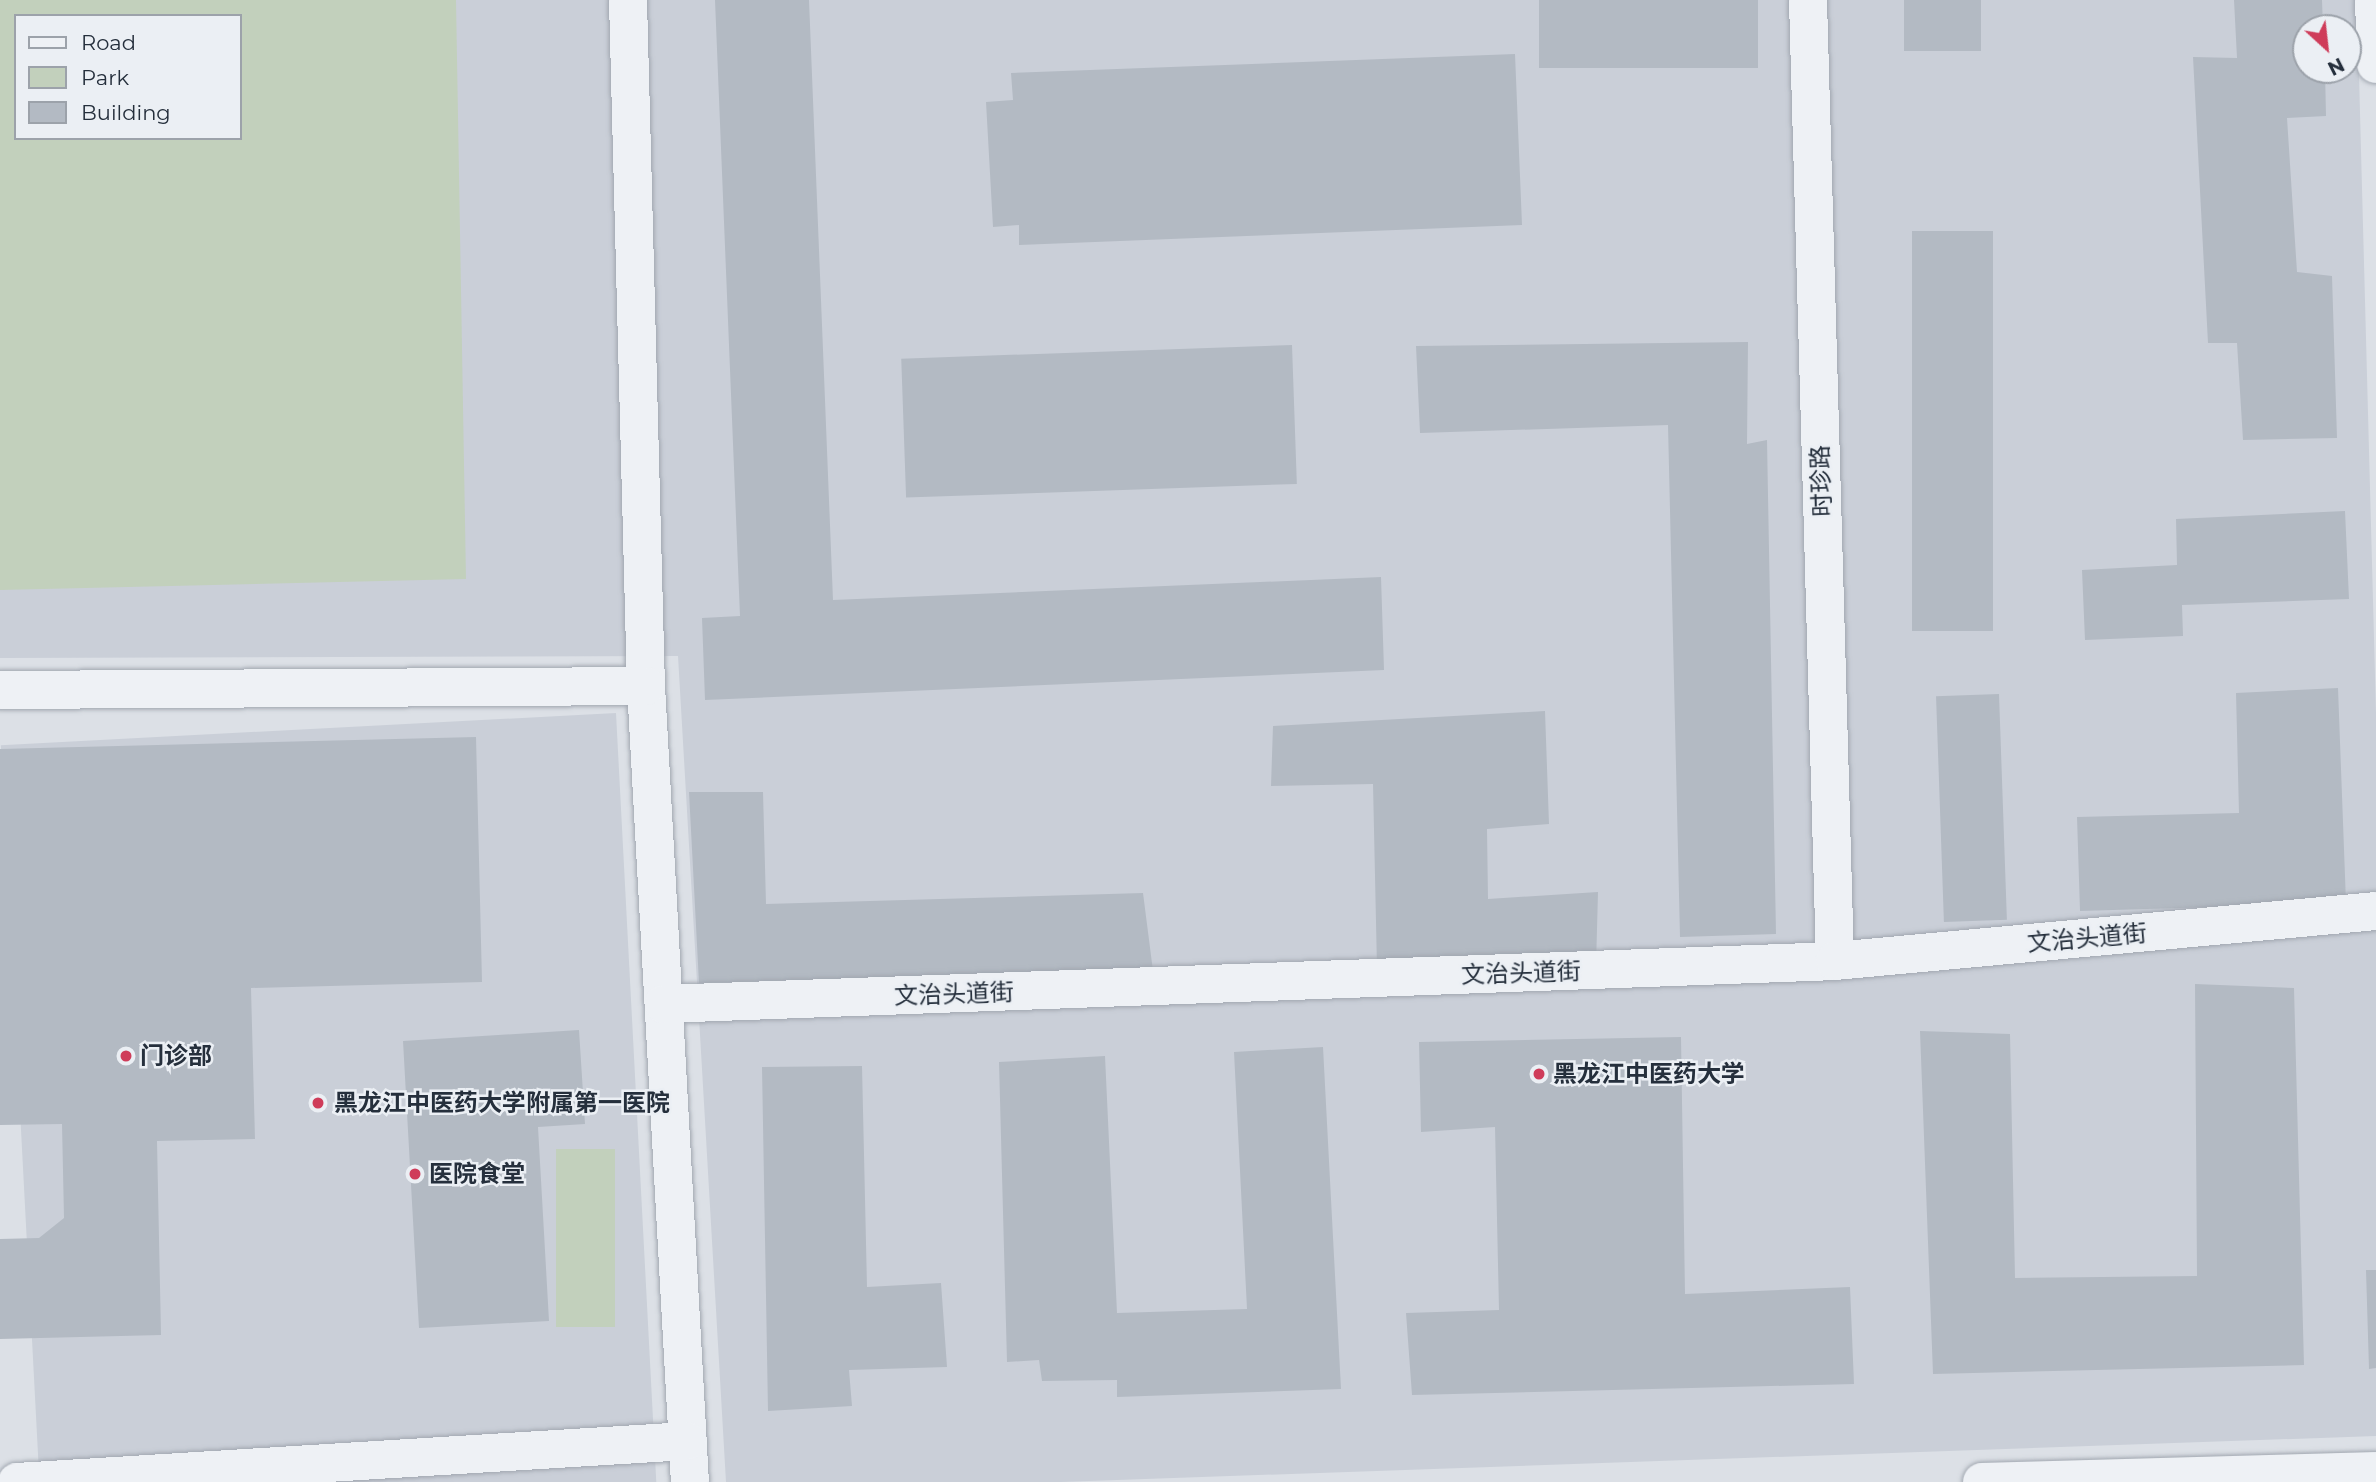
<!DOCTYPE html>
<meta charset="utf-8">
<style>
body{margin:0}
#map{position:relative;width:2376px;height:1482px;overflow:hidden;background:#dce0e6;font-family:Montserrat,"Noto Sans SC",sans-serif}
div>[style]{position:absolute}
.built>*{inset:0;background:#cacfd8;transform-origin:0 0}
.green>*{inset:0;background:#c2d0bc;transform-origin:0 0}
.building>*{inset:0;background:#b3bac3;transform-origin:0 0}
.roads{filter:drop-shadow(0 0 2px #a1a7b0) drop-shadow(0 0 2px #a1a7b0)}
.minor>*{height:38px;margin:-19px;padding:0 19px;transform-origin:19px;border-radius:19px;background:#eef1f5}
.dots>*{width:19px;height:19px;translate:-50% -50%;box-sizing:border-box;border:4px solid #ebeff4;border-radius:50%}
span{translate:-50% -50%;white-space:nowrap;text-align:center;line-height:1.15;-webkit-text-stroke:5px #ebeff4;paint-order:stroke}
.street-label{font-size:24px;color:#252f3c}
.poi-label{font-size:24px;color:#252f3c;font-weight:700}
.left{translate:0 -50%;text-align:left}
.legend{position:absolute;left:14px;top:14px;width:228px;height:126px;box-sizing:border-box;background:#ebeff4;border:2px solid #9ca2aa;margin:0;padding:9px 12px;list-style:none;font-size:21px;color:#252f3c}
.legend li{display:flex;align-items:center;gap:14px;height:35px}
.legend b{width:35px;border:2px solid #9ca2aa}
.north{position:absolute;left:2292px;top:14px;width:70px;height:70px;box-sizing:border-box;background:#ebeff4;border:2px solid #9ca2aa;border-radius:50%;rotate:153deg;font-size:19px;font-weight:700;line-height:28px;text-align:center;color:#252f3c}
.north::after{content:'';display:block;margin:auto;width:24px;height:32px;background:#cf3c5a;clip-path:polygon(50% 0,100% 100%,50% 72%,0 100%)}
</style>
<div id="map">
<div class="built">
<i style="clip-path:polygon(evenodd,0 0,2357px 0,2376px 713px,2376px 1436px,1061px 1482px,726px 1482px,678px 656px,0 658px,0 0,16px 16px,240px 16px,240px 138px,16px 138px,16px 16px,0 0,2306px 28px,2348px 28px,2348px 70px,2306px 70px,2306px 28px)"></i>
<i style="left:616px;top:713px;width:770px;height:616px;rotate:87deg"></i>
</div>
<div class="green">
<i style="clip-path:polygon(evenodd,0 0,456px 0,466px 579px,0 590px,0 0,16px 16px,240px 16px,240px 138px,16px 138px,16px 16px)"></i>
<i style="left:556px;top:1149px;width:59px;height:178px"></i>
</div>
<div class="building">
<i style="clip-path:polygon(715px 0,809px 0,833px 600px,1381px 577px,1384px 670px,705px 700px,702px 618px,740px 616px)"></i>
<i style="left:1539px;top:0;width:219px;height:68px"></i>
<i style="left:1904px;top:0;width:77px;height:51px"></i>
<i style="clip-path:polygon(2234px 0,2322px 0,2323px 28px,2306px 28px,2306px 70px,2325px 70px,2326px 116px,2287px 118px,2297px 272px,2332px 276px,2337px 438px,2243px 440px,2237px 343px,2208px 343px,2193px 57px,2237px 58px)"></i>
<i style="clip-path:polygon(1515px 54px,1522px 225px,1019px 245px,1019px 225px,993px 227px,986px 102px,1013px 100px,1011px 73px)"></i>
<i style="left:1993px;top:231px;width:400px;height:81px;rotate:90deg"></i>
<i style="clip-path:polygon(1748px 342px,1747px 444px,1767px 440px,1776px 934px,1680px 937px,1668px 425px,1420px 433px,1416px 346px)"></i>
<i style="left:1292px;top:345px;width:139px;height:391px;rotate:88deg"></i>
<i style="clip-path:polygon(2345px 511px,2349px 599px,2182px 605px,2183px 636px,2085px 640px,2082px 570px,2177px 565px,2176px 519px)"></i>
<i style="clip-path:polygon(2338px 688px,2346px 903px,2080px 911px,2077px 817px,2239px 813px,2236px 693px)"></i>
<i style="left:1999px;top:694px;width:226px;height:63px;rotate:88deg"></i>
<i style="clip-path:polygon(1545px 711px,1549px 824px,1487px 829px,1488px 899px,1598px 892px,1596px 966px,1377px 968px,1373px 784px,1271px 786px,1273px 726px)"></i>
<i style="clip-path:polygon(476px 737px,482px 982px,251px 988px,255px 1139px,157px 1141px,161px 1335px,0 1339px,0 1239px,39px 1238px,64px 1218px,62px 1124px,0 1125px,0 749px)"></i>
<i style="clip-path:polygon(689px 792px,763px 792px,766px 904px,1143px 893px,1153px 971px,699px 983px)"></i>
<i style="clip-path:polygon(2195px 984px,2294px 988px,2304px 1365px,1933px 1374px,1920px 1031px,2010px 1034px,2015px 1278px,2197px 1276px)"></i>
<i style="clip-path:polygon(579px 1030px,585px 1124px,538px 1127px,549px 1321px,419px 1328px,403px 1041px)"></i>
<i style="clip-path:polygon(1681px 1037px,1685px 1294px,1850px 1287px,1854px 1384px,1412px 1395px,1406px 1313px,1499px 1310px,1495px 1127px,1421px 1132px,1419px 1042px)"></i>
<i style="clip-path:polygon(1323px 1047px,1341px 1389px,1117px 1397px,1117px 1380px,1042px 1381px,1039px 1360px,1007px 1362px,999px 1062px,1105px 1056px,1117px 1313px,1247px 1309px,1234px 1052px)"></i>
<i style="clip-path:polygon(862px 1066px,867px 1287px,941px 1283px,947px 1367px,849px 1370px,852px 1406px,768px 1411px,762px 1067px)"></i>
<i style="clip-path:polygon(2366px 1270px,2376px 1270px,2376px 1368px,2369px 1369px)"></i>
</div>
<div class="roads">
<div class="minor">
<i style="left:628px;top:0;width:686px;rotate:88.5deg"></i>
<i style="left:646px;top:686px;width:797px;rotate:86.84deg"></i>
<i style="left:1808px;top:0;width:961px;rotate:88.39deg"></i>
<i style="left:2374px;top:0;width:64px;rotate:88.2deg"></i>
<i style="left:0;top:690px;width:646px;rotate:-0.35deg"></i>
<i style="left:664px;top:1004px;width:1172px;rotate:-2.1deg"></i>
<i style="left:1835px;top:961px;width:543px;rotate:-5.28deg"></i>
<i style="left:17px;top:1482px;width:671px;rotate:-3.5deg"></i>
<i style="left:1982px;top:1482px;width:394px;rotate:-1.6deg"></i>
</div>
</div>
<div class="dots">
<i style="left:126px;top:1056px;background:#cf3c5a"></i>
<i style="left:1539px;top:1074px;background:#cf3c5a"></i>
<i style="left:318px;top:1103px;background:#cf3c5a"></i>
<i style="left:415px;top:1174px;background:#cf3c5a"></i>
</div>
<div class="street-label">
<span style="left:1821px;top:481px;rotate:-92deg">时珍路</span>
<span style="left:2087px;top:938px;rotate:-5deg">文治头道街</span>
<span style="left:1521px;top:973px;rotate:-2deg">文治头道街</span>
<span style="left:954px;top:994px;rotate:-2deg">文治头道街</span>
</div>
<div class="poi-label">
<span class="left" style="left:140px;top:1056px">门诊部</span>
<span class="left" style="left:1553px;top:1074px">黑龙江中医药大学</span>
<span class="left" style="left:334px;top:1103px">黑龙江中医药大学附属第一医院</span>
<span class="left" style="left:429px;top:1174px">医院食堂</span>
</div>
<ul class="legend">
<li><b style="height:9px;background:#eef1f5"></b>Road</li>
<li><b style="height:19px;background:#c2d0bc"></b>Park</li>
<li><b style="height:19px;background:#b3bac3"></b>Building</li>
</ul>
<div class="north">N</div>
</div>
